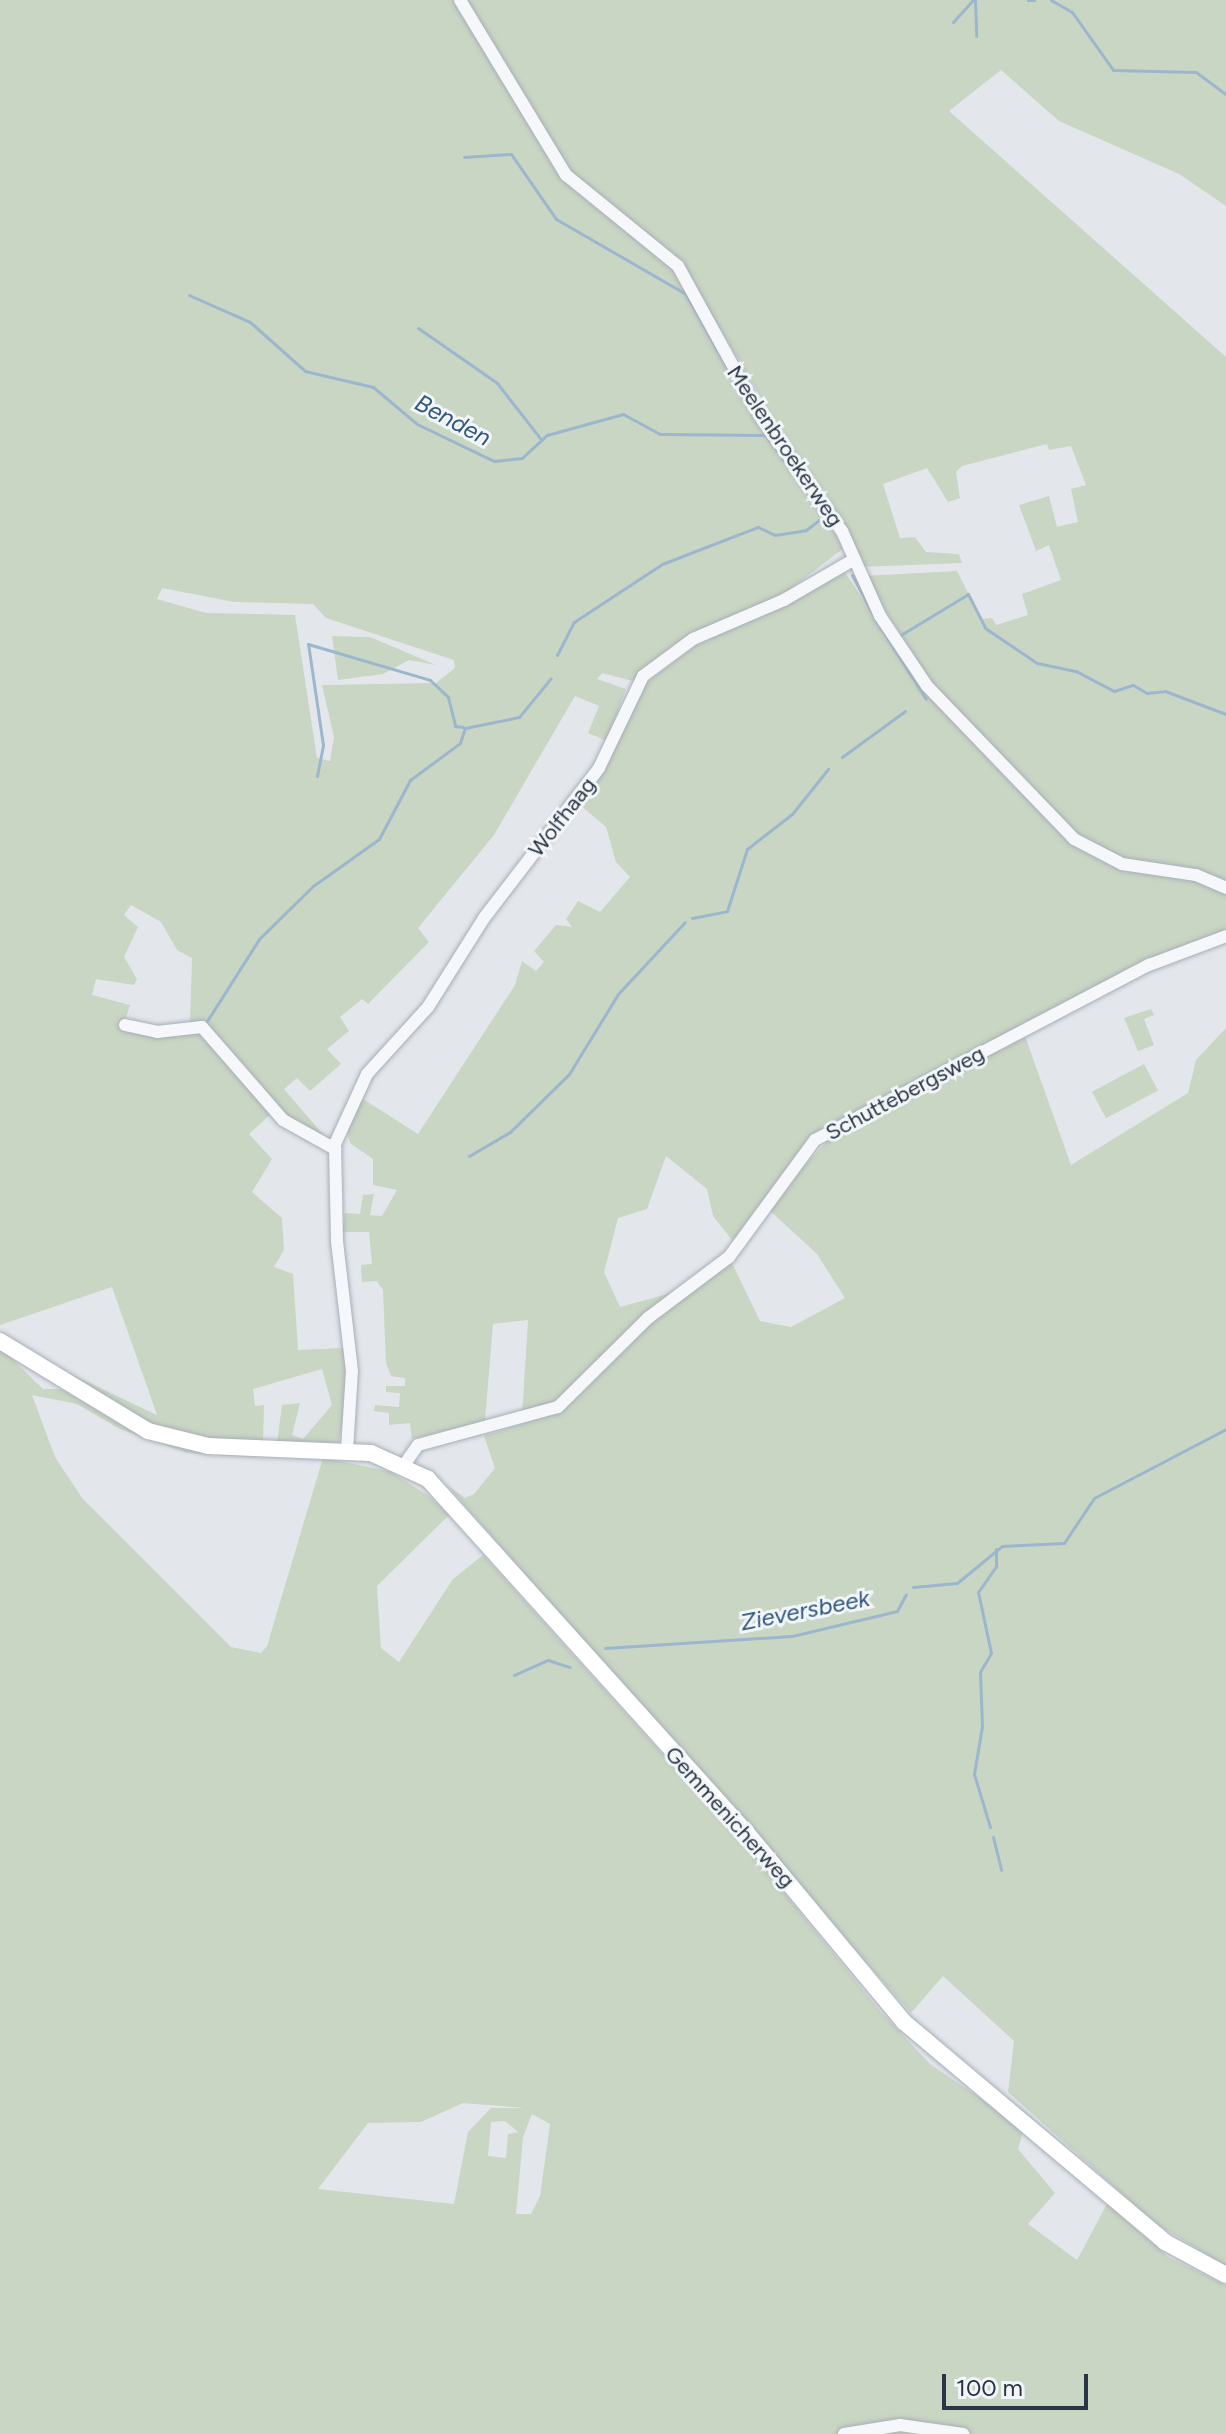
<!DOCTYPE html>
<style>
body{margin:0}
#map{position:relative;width:1226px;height:2434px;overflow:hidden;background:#e3e7ec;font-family:Figtree,sans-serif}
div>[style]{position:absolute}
.green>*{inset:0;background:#c9d6c3;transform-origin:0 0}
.stream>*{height:3px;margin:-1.5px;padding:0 1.5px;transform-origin:1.5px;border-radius:1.5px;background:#9cb7cd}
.roads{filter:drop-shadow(0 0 2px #a7aeb7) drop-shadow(0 0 2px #a7aeb7)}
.minor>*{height:12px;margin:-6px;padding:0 6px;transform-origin:6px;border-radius:6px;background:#f6f7fa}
.major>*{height:16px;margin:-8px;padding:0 8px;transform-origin:8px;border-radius:8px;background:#fff}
span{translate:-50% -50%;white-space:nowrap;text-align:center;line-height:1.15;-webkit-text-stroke:6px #f3f6f9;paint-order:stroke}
.street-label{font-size:22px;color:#293545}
.water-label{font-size:24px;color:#31577c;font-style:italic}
.scale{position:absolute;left:942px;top:2374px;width:146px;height:36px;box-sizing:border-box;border:4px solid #293545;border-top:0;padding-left:10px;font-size:24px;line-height:28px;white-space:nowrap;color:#293545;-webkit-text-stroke:6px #f3f6f9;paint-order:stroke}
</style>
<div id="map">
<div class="green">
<i style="clip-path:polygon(evenodd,0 0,457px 0,557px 168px,668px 257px,748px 403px,844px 548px,781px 596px,697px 631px,633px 681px,602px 673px,597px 679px,626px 689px,607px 741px,588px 733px,599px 706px,575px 696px,494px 835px,418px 928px,429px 942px,368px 1004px,362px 999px,340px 1017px,349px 1031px,327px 1049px,341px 1064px,310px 1091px,297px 1078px,284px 1089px,326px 1138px,291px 1124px,202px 1024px,190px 1022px,192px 958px,177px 950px,161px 922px,131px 905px,124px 915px,138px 927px,124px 957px,137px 979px,134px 985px,96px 979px,92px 995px,130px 1005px,123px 1028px,204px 1033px,272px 1113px,249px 1134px,272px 1159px,252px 1192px,282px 1218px,284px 1250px,274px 1267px,293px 1274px,298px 1350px,344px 1348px,348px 1402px,338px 1443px,277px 1443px,282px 1405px,300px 1403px,292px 1435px,303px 1439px,332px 1405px,322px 1369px,253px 1389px,255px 1406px,264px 1405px,263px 1443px,208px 1441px,137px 1420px,37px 1358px,157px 1415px,112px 1287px,0 1325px,0 0,162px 588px,234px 602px,313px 604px,326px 618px,454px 660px,455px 668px,436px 683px,322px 685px,334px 737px,330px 761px,317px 758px,295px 615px,206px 613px,157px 599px,162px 588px)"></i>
<i style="clip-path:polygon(463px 0,1226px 0,1226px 206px,1179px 174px,1059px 121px,1001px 70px,949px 111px,1226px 357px,1226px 886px,1180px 875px,1226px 892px,1226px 932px,1189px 943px,813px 1134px,733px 1241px,713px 1216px,707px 1189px,666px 1156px,647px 1209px,618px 1218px,604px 1272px,620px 1307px,671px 1293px,560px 1398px,522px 1416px,528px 1320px,493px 1324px,485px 1421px,412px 1439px,410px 1423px,389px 1425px,389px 1413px,374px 1411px,375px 1405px,399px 1407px,400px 1393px,386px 1392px,386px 1386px,405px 1386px,405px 1378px,391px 1376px,386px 1363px,383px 1290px,377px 1281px,362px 1282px,361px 1265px,372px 1264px,369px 1232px,342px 1232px,345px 1213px,360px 1214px,363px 1195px,374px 1194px,370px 1215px,382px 1216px,397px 1190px,373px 1185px,373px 1159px,350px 1143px,346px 1127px,360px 1097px,418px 1134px,515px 985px,522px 961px,536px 971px,544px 962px,534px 951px,556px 925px,572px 927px,566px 919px,578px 901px,600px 912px,630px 877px,616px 862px,606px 827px,579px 804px,643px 685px,696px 645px,844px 571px,920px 683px,938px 692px,863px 576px,957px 571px,981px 619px,992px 618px,996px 625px,1028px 615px,1022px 594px,1061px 580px,1049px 545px,1036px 551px,1019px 505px,1049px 496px,1057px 527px,1078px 522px,1071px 489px,1086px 485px,1071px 446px,1049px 450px,1047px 444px,962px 466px,956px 472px,960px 498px,948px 502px,927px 468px,883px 484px,900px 538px,915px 537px,926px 552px,959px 554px,962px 563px,861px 567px,679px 259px,575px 180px)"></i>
<i style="clip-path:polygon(332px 636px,370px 637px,436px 665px,409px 660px,383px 674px,338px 680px)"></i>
<i style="clip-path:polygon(1151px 1009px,1154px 1015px,1144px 1019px,1154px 1045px,1138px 1051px,1124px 1018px)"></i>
<i style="clip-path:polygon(1226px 1028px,1226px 2266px,1155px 2223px,1008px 2092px,1014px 2041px,943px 1976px,911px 2013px,446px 1484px,465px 1498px,474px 1494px,495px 1468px,484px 1436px,562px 1411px,640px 1332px,731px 1261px,760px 1321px,791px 1327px,845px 1298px,817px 1254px,766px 1207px,832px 1136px,1025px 1036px,1071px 1165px,1188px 1093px,1196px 1060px)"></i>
<i style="left:1144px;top:1064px;width:30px;height:59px;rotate:62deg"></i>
<i style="clip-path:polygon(evenodd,0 1347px,43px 1389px,61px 1389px,133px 1431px,251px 1457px,187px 1453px,120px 1429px,77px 1404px,32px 1395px,55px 1457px,82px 1498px,231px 1647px,261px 1653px,267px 1646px,323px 1458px,389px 1471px,429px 1496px,449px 1515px,377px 1586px,381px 1648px,399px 1662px,453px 1579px,483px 1555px,754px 1856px,880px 2011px,930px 2064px,1024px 2128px,1018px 2149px,1055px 2193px,1028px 2224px,1077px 2260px,1108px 2202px,1168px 2257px,1226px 2285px,1226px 2434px,0 2434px,0 1347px,463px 2103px,525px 2108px,491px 2108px,468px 2132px,454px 2204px,318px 2189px,368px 2123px,421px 2122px,463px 2103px,0 1347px,532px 2114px,550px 2124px,540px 2196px,531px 2214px,516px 2214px,523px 2137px,532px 2114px,0 1347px,505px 2121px,518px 2132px,508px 2134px,506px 2158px,488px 2156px,491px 2122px,505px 2121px)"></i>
</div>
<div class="stream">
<i style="left:975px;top:0;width:36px;rotate:88deg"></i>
<i style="left:1028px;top:0;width:6px"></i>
<i style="left:1051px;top:0;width:24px;rotate:30deg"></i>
<i style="left:1072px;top:12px;width:71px;rotate:54.7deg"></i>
<i style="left:1113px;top:70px;width:83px;rotate:1.4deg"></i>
<i style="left:1196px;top:72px;width:38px;rotate:37deg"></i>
<i style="left:953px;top:22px;width:30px;rotate:-48deg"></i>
<i style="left:464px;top:157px;width:47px;rotate:-3.7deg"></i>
<i style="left:511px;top:154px;width:79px;rotate:55.3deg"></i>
<i style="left:556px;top:219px;width:150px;rotate:30deg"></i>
<i style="left:686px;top:294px;width:104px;rotate:60.7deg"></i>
<i style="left:189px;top:295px;width:67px;rotate:23.9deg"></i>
<i style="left:250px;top:322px;width:74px;rotate:41.7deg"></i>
<i style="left:305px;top:371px;width:70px;rotate:13.2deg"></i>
<i style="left:373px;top:387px;width:57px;rotate:40.1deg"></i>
<i style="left:417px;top:424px;width:85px;rotate:25.7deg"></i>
<i style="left:494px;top:461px;width:28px;rotate:-6deg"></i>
<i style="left:522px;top:458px;width:34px;rotate:-43deg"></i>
<i style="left:547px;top:435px;width:79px;rotate:-15.4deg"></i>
<i style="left:623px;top:414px;width:42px;rotate:28.4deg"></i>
<i style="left:660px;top:434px;width:105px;rotate:0.5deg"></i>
<i style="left:418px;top:328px;width:96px;rotate:34.8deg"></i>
<i style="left:497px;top:383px;width:70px;rotate:52deg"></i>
<i style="left:764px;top:433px;width:49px;rotate:53.4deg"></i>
<i style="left:852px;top:575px;width:44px;rotate:61.7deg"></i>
<i style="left:876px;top:620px;width:93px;rotate:57.7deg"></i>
<i style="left:899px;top:636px;width:81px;rotate:-31.3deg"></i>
<i style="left:968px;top:594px;width:38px;rotate:63deg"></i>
<i style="left:985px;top:628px;width:63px;rotate:33.9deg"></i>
<i style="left:1037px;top:663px;width:40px;rotate:12deg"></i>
<i style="left:1076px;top:671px;width:43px;rotate:27.8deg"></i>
<i style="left:1114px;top:691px;width:20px;rotate:-18deg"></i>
<i style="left:1133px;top:685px;width:16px;rotate:30deg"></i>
<i style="left:1147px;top:693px;width:18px;rotate:-6deg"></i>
<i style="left:1165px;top:691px;width:65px;rotate:20.7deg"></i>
<i style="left:557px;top:655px;width:37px;rotate:-63deg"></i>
<i style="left:574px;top:622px;width:105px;rotate:-33.4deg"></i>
<i style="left:662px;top:564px;width:103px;rotate:-21.1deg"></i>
<i style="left:758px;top:527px;width:19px;rotate:25deg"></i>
<i style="left:775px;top:535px;width:31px;rotate:-9deg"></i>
<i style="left:806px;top:530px;width:24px;rotate:-38deg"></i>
<i style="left:842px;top:757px;width:78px;rotate:-36.1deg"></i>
<i style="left:317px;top:776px;width:32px;rotate:-79deg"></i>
<i style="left:323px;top:745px;width:102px;rotate:-98.4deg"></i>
<i style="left:308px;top:644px;width:127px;rotate:16.4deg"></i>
<i style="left:430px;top:680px;width:25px;rotate:43deg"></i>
<i style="left:448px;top:697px;width:30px;rotate:76deg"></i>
<i style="left:455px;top:726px;width:8px;rotate:7deg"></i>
<i style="left:692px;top:918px;width:36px;rotate:-11deg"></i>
<i style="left:727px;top:911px;width:65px;rotate:-72.1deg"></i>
<i style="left:747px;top:849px;width:57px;rotate:-37.9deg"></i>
<i style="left:792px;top:814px;width:58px;rotate:-51.3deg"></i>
<i style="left:207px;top:1021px;width:97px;rotate:-57.6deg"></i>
<i style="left:259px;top:939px;width:76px;rotate:-44.5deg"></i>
<i style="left:313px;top:886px;width:81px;rotate:-35.5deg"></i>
<i style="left:379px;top:839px;width:67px;rotate:-62.3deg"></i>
<i style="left:410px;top:780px;width:62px;rotate:-36.5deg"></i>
<i style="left:460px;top:743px;width:16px;rotate:-72deg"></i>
<i style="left:465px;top:728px;width:55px;rotate:-11.5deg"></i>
<i style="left:519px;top:717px;width:50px;rotate:-50.6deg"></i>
<i style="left:469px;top:1156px;width:48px;rotate:-30.3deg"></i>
<i style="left:510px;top:1132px;width:83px;rotate:-44.5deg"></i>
<i style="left:569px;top:1074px;width:94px;rotate:-58.5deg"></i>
<i style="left:618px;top:994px;width:98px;rotate:-47.1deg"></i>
<i style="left:913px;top:1587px;width:44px;rotate:-5.2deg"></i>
<i style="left:957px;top:1583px;width:58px;rotate:-39.4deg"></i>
<i style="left:1002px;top:1546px;width:62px;rotate:-2.8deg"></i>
<i style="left:1064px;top:1543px;width:54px;rotate:-56.3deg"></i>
<i style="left:1094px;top:1498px;width:149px;rotate:-27.6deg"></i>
<i style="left:605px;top:1648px;width:187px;rotate:-3.7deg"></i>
<i style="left:792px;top:1636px;width:108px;rotate:-13.4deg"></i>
<i style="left:897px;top:1611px;width:19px;rotate:-62deg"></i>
<i style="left:514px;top:1675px;width:37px;rotate:-24deg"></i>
<i style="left:548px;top:1660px;width:23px;rotate:18deg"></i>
<i style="left:990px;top:1827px;width:55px;rotate:-106.8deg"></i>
<i style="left:974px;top:1774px;width:49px;rotate:-80.5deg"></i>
<i style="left:982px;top:1726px;width:54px;rotate:-92.1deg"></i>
<i style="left:980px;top:1672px;width:22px;rotate:-60deg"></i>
<i style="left:991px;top:1653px;width:62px;rotate:-102deg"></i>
<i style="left:978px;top:1592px;width:32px;rotate:-55deg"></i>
<i style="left:996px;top:1566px;width:17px;rotate:-90deg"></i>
<i style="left:993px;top:1837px;width:34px;rotate:76deg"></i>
</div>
<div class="roads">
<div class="minor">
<i style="left:460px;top:0;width:205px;rotate:58.8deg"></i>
<i style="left:566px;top:175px;width:144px;rotate:39.1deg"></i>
<i style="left:678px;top:266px;width:175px;rotate:61.2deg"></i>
<i style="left:762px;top:419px;width:138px;rotate:54.5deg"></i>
<i style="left:842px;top:531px;width:93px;rotate:65.9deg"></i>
<i style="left:880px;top:616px;width:84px;rotate:56.1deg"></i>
<i style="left:927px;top:686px;width:212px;rotate:46.1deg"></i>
<i style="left:1074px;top:839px;width:54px;rotate:27.5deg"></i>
<i style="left:1122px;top:864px;width:75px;rotate:8.5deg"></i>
<i style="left:1196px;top:875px;width:33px;rotate:23deg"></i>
<i style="left:125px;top:1025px;width:33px;rotate:12deg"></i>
<i style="left:157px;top:1032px;width:45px;rotate:-6.3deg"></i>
<i style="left:202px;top:1027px;width:123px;rotate:48.9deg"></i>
<i style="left:283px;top:1120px;width:60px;rotate:29.1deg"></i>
<i style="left:347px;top:1450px;width:79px;rotate:-86.4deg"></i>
<i style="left:352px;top:1371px;width:131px;rotate:-96.6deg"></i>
<i style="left:337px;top:1241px;width:97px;rotate:-91.2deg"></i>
<i style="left:335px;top:1144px;width:77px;rotate:-65.4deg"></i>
<i style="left:367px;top:1074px;width:91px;rotate:-47.7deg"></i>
<i style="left:428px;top:1007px;width:105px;rotate:-57.8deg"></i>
<i style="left:484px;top:918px;width:189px;rotate:-52.5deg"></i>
<i style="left:599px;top:768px;width:102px;rotate:-64.4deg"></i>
<i style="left:643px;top:676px;width:62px;rotate:-36.5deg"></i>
<i style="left:693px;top:639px;width:99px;rotate:-23.2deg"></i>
<i style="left:784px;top:600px;width:80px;rotate:-30.1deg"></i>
<i style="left:404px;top:1465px;width:24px;rotate:-55deg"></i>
<i style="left:418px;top:1445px;width:145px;rotate:-15.2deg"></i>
<i style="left:558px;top:1407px;width:127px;rotate:-44.7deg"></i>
<i style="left:648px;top:1318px;width:101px;rotate:-37deg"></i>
<i style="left:729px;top:1257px;width:145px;rotate:-53.7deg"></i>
<i style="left:815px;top:1140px;width:377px;rotate:-27.7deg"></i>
<i style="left:1149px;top:965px;width:82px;rotate:-20.6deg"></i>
<i style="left:844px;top:2434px;width:57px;rotate:-9.1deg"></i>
<i style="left:900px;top:2425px;width:64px;rotate:8.1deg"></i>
</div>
<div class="major">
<i style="left:0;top:1341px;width:173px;rotate:31.3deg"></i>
<i style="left:148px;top:1431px;width:62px;rotate:14deg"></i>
<i style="left:208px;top:1446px;width:163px;rotate:2.5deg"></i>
<i style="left:371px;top:1453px;width:63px;rotate:24.5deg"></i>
<i style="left:428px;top:1479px;width:477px;rotate:48deg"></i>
<i style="left:747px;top:1833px;width:246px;rotate:50.3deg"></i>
<i style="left:904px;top:2022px;width:341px;rotate:40.1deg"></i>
<i style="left:1165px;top:2242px;width:69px;rotate:28.4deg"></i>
</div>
</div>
<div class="street-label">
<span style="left:785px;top:446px;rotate:56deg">Meelenbroekerweg</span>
<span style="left:562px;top:817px;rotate:-52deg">Wolfhaag</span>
<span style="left:905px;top:1093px;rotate:-28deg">Schuttebergsweg</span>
<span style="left:730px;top:1817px;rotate:48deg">Gemmenicherweg</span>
</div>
<div class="water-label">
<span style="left:453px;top:420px;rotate:28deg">Benden</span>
<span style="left:805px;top:1610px;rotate:-11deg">Zieversbeek</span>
</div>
<div class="scale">100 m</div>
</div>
